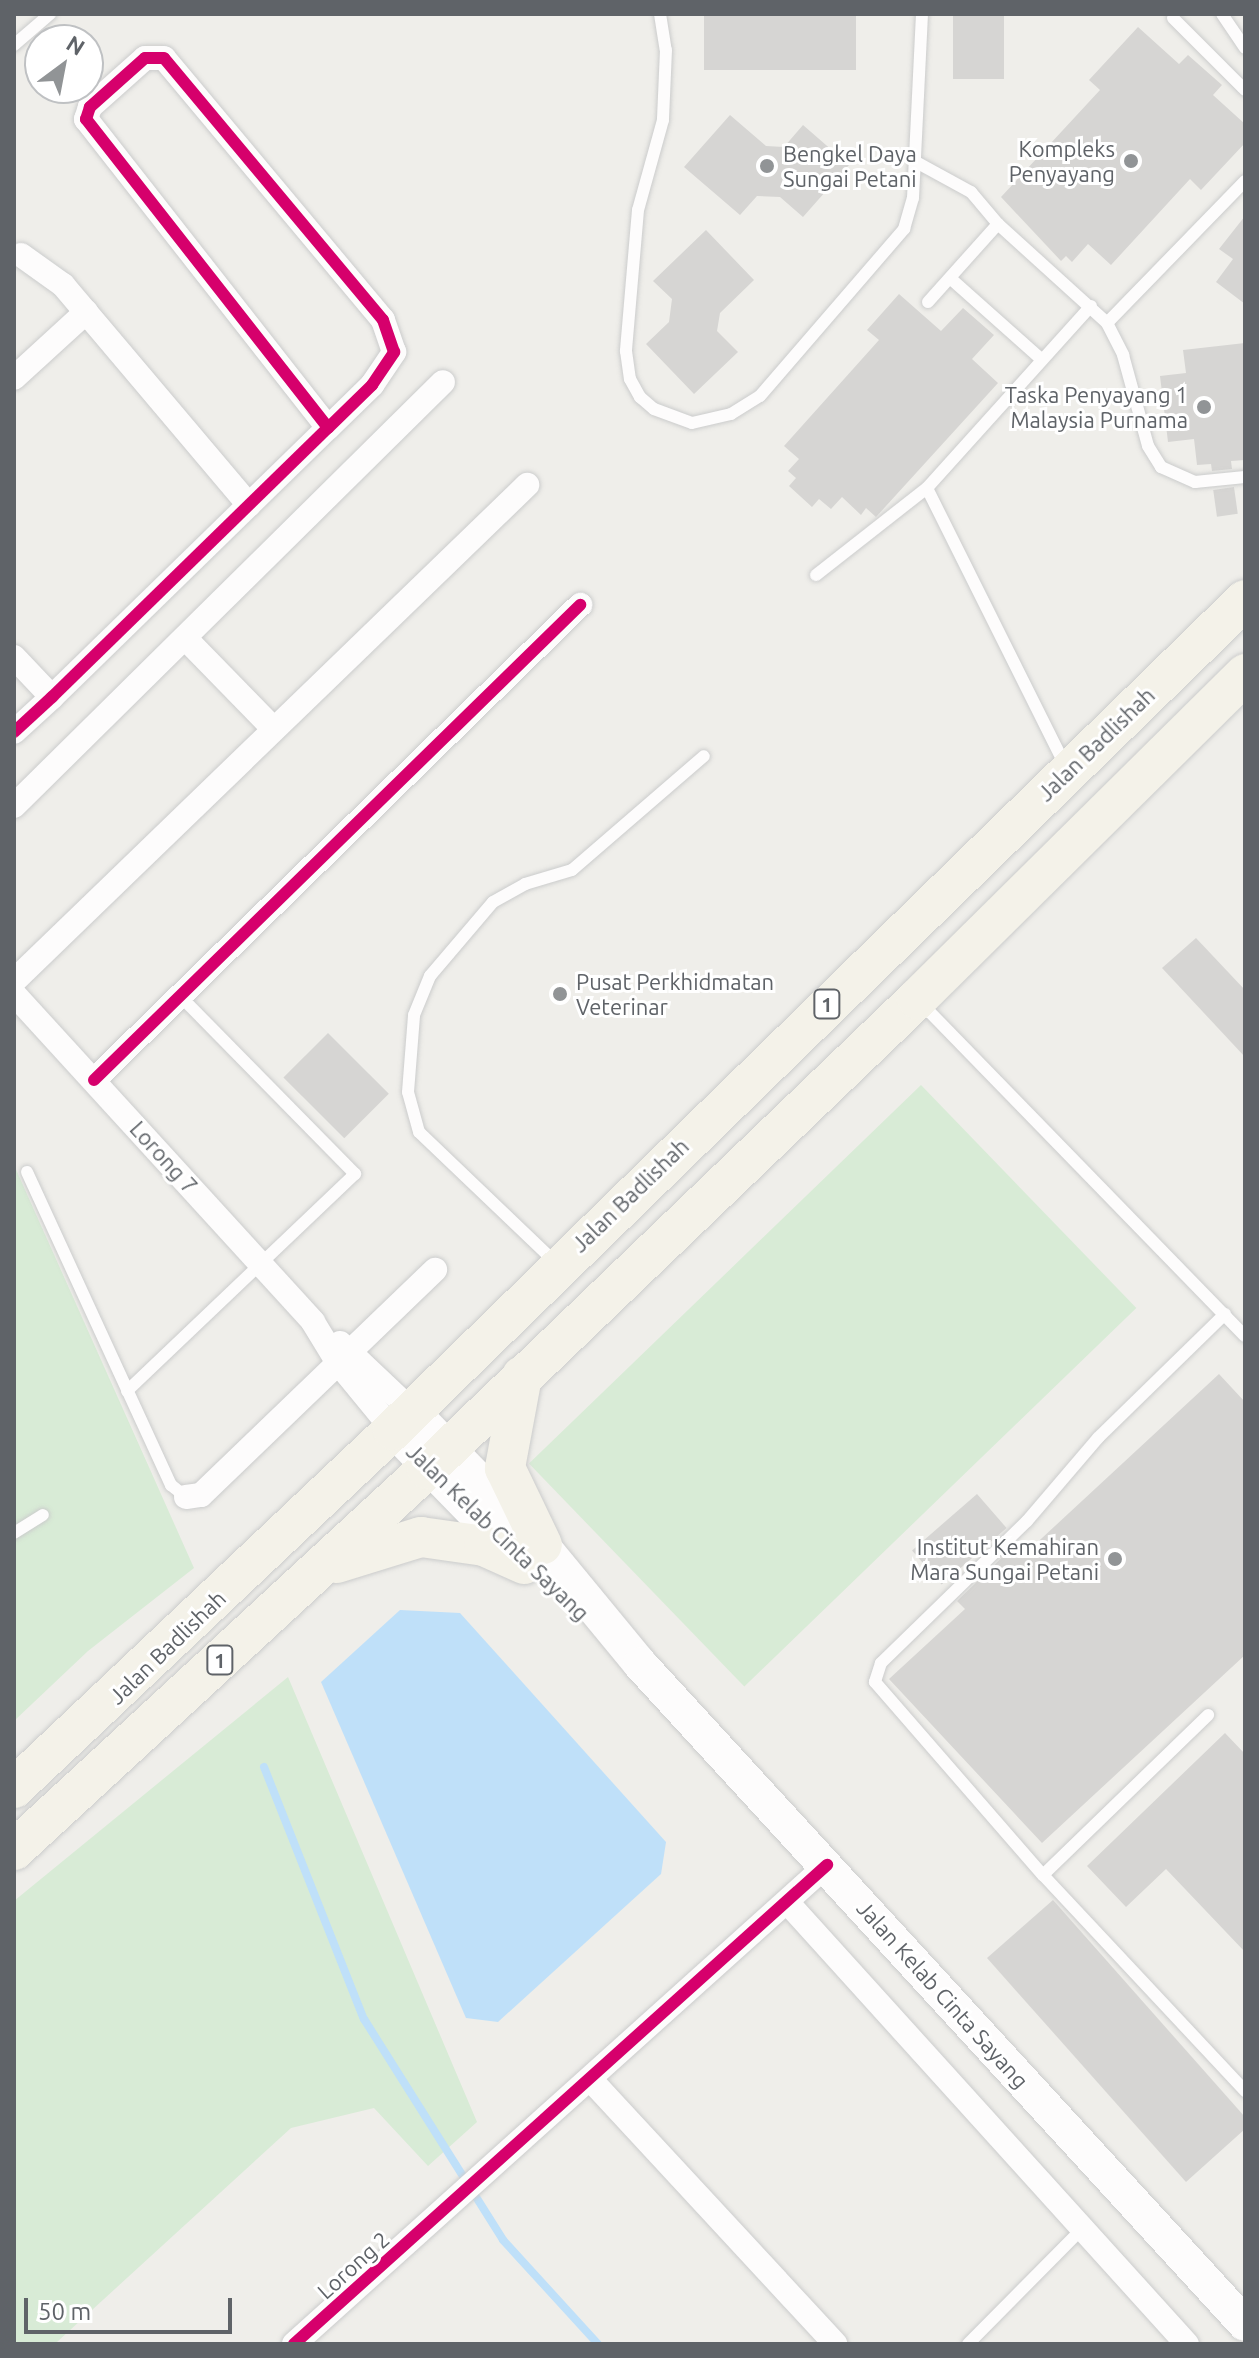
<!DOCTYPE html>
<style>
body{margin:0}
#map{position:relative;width:1259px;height:2358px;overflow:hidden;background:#efeeea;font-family:Ubuntu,sans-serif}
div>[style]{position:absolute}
.green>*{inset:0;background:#d8ebd6;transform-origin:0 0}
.water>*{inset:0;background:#bfe0f9}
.stream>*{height:8px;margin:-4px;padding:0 4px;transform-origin:4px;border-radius:4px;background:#bfe0f9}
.building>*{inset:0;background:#d6d5d3;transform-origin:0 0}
.roads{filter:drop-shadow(0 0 2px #cbcccc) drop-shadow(0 0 2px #cbcccc)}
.service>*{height:12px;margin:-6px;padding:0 6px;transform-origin:6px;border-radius:6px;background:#fdfcfc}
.minor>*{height:24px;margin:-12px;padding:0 12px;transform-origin:12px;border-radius:12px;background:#fdfcfc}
.secondary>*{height:34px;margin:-17px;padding:0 17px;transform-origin:17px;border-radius:17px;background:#fdfcfc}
.primary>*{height:40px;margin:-20px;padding:0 20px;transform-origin:20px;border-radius:20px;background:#f4f2e9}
.cycleway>*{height:12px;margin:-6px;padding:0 6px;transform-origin:6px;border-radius:6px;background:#d6006c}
.dots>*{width:22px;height:22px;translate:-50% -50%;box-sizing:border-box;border:4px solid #fff;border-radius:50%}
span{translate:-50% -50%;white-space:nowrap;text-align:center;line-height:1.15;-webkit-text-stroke:6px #fff;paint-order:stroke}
.shield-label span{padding:2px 6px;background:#fff;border:2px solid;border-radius:6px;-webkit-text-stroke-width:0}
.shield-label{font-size:20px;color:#5f6368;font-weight:700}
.poi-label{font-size:22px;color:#5f6368}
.right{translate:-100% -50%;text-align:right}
.left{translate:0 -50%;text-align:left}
.street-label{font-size:22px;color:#5f6368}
.frame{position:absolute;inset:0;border:16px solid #5f6368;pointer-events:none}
.north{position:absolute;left:24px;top:24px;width:80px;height:80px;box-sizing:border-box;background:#fff;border:2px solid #bfc1c3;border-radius:50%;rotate:32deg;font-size:22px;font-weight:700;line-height:32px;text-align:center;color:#5f6368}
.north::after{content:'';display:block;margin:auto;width:28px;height:36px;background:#919496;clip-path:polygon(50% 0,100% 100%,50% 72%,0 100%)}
.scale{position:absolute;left:24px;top:2298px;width:208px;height:36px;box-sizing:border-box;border:4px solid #5f6368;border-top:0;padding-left:10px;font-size:24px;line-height:28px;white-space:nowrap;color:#5f6368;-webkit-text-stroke:6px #fff;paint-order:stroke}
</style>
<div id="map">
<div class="green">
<i style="left:921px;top:1085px;width:310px;height:545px;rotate:46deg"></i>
<i style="clip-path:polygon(14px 1165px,194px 1568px,88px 1651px,14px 1721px)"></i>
<i style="clip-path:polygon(288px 1677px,477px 2122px,428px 2166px,374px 2108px,291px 2128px,57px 2342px,14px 2344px,14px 1901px)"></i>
</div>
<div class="water">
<i style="clip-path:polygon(400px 1610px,460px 1613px,666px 1842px,661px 1874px,498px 2022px,466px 2018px,321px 1682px)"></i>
</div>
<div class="stream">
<i style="left:264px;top:1767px;width:271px;rotate:68.4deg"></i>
<i style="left:364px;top:2019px;width:261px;rotate:57.8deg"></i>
<i style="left:503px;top:2240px;width:141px;rotate:47.6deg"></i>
</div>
<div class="building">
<i style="left:704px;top:14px;width:152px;height:56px"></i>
<i style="left:953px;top:14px;width:51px;height:65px"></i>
<i style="clip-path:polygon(1138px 27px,1179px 64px,1188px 55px,1222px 85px,1213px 95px,1245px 124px,1245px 143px,1201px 190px,1190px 179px,1111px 265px,1088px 244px,1072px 262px,1066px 256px,1061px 261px,1001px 197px,1100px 90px,1089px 80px)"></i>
<i style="clip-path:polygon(730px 115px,766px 146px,784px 147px,803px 125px,849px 165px,803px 217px,780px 197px,757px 196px,740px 215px,684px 167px)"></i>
<i style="clip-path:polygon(1245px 216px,1245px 304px,1216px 282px,1233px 259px,1219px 249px)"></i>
<i style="clip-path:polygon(706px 230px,754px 280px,720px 313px,717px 331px,738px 352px,694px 394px,646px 344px,669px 322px,672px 299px,653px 281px)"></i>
<i style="clip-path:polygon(899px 294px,941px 331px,963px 308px,994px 335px,972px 359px,998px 383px,876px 517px,866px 508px,861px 515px,842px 497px,831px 509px,819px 499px,812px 507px,789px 486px,796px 478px,788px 471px,799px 459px,784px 446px,879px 340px,867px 330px)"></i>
<i style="clip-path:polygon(1245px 343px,1245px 460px,1231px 461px,1232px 469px,1212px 471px,1211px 464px,1197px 465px,1194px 439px,1168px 442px,1160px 376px,1186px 373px,1183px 350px)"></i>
<i style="left:1234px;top:487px;width:27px;height:21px;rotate:82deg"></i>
<i style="clip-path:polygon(1196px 938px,1245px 990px,1245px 1057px,1162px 968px)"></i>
<i style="left:328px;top:1033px;width:86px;height:63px;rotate:45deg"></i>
<i style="clip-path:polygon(1219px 1374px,1245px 1402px,1245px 1655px,1042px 1843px,889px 1679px,965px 1609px,957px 1601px,1019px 1541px,1028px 1551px)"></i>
<i style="left:977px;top:1494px;width:45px;height:86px;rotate:49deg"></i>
<i style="clip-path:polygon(1225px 1733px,1245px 1754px,1245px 1952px,1166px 1869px,1126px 1907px,1087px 1866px)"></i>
<i style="clip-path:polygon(1053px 1900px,1245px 2117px,1245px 2129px,1186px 2182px,987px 1958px)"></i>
</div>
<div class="roads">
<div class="service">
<i style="left:660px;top:14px;width:36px;rotate:81deg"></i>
<i style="left:666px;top:50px;width:70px;rotate:92.5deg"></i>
<i style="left:663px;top:120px;width:93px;rotate:105.5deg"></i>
<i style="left:638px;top:210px;width:142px;rotate:94.9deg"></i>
<i style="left:626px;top:351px;width:28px;rotate:82deg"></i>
<i style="left:630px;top:379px;width:21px;rotate:61deg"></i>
<i style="left:640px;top:397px;width:18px;rotate:41deg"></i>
<i style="left:654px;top:409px;width:40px;rotate:20.2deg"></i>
<i style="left:692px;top:423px;width:40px;rotate:-13deg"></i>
<i style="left:731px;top:414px;width:34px;rotate:-32deg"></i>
<i style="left:760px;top:396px;width:221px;rotate:-49.2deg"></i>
<i style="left:904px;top:229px;width:32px;rotate:-74deg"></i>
<i style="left:913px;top:198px;width:184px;rotate:-87.2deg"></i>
<i style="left:1222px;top:14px;width:41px;rotate:55.9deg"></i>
<i style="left:1173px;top:18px;width:102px;rotate:45deg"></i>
<i style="left:14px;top:45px;width:48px;rotate:-40.7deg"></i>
<i style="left:916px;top:162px;width:63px;rotate:28.6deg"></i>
<i style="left:971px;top:192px;width:42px;rotate:49.8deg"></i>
<i style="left:998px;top:224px;width:147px;rotate:42.2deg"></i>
<i style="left:1107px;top:323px;width:36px;rotate:63deg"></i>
<i style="left:1123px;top:355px;width:94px;rotate:74.6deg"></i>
<i style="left:1148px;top:446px;width:25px;rotate:58deg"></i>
<i style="left:1161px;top:467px;width:37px;rotate:24deg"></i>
<i style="left:1195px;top:482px;width:50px;rotate:-5.7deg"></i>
<i style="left:950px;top:278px;width:123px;rotate:41.7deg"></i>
<i style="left:928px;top:302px;width:105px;rotate:-48.1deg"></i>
<i style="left:1107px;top:323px;width:198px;rotate:-45.8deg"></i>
<i style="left:816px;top:575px;width:141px;rotate:-38.1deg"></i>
<i style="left:1065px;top:765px;width:309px;rotate:-116.5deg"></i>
<i style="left:927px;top:488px;width:245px;rotate:-48deg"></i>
<i style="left:922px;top:1004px;width:463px;rotate:45.8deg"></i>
<i style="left:27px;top:1172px;width:345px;rotate:65.3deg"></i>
<i style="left:171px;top:1485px;width:19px;rotate:39deg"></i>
<i style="left:555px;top:1262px;width:188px;rotate:-136.3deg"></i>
<i style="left:419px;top:1132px;width:41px;rotate:-105.4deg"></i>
<i style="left:408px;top:1092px;width:77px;rotate:-85.5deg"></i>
<i style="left:414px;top:1015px;width:42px;rotate:-67.7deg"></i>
<i style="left:430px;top:976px;width:97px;rotate:-49.6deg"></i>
<i style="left:493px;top:902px;width:37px;rotate:-29deg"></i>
<i style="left:525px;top:884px;width:49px;rotate:-16.6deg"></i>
<i style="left:572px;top:870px;width:174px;rotate:-40.8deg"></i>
<i style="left:1225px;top:1314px;width:177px;rotate:135.7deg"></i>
<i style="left:1098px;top:1438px;width:109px;rotate:130.5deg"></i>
<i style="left:1027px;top:1521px;width:204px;rotate:135.8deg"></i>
<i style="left:881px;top:1663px;width:20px;rotate:108deg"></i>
<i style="left:875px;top:1682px;width:256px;rotate:49deg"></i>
<i style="left:1043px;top:1875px;width:296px;rotate:46.9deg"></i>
<i style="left:127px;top:1391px;width:315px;rotate:-43.6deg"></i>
<i style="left:355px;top:1174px;width:250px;rotate:-134.5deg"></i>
<i style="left:14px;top:1533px;width:34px;rotate:-32deg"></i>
<i style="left:1043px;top:1875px;width:230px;rotate:-44.1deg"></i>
<i style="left:968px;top:2344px;width:162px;rotate:-45.3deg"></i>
</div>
<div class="minor">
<i style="left:21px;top:255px;width:52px;rotate:35.5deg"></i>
<i style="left:63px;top:285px;width:288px;rotate:49.8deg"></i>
<i style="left:14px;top:378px;width:98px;rotate:-42.5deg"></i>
<i style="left:186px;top:639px;width:124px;rotate:45.7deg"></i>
<i style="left:14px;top:657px;width:55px;rotate:46.5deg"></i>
<i style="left:14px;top:732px;width:52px;rotate:-42.6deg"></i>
<i style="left:52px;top:697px;width:385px;rotate:-44.3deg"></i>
<i style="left:328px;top:428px;width:62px;rotate:-44.3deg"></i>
<i style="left:372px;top:385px;width:40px;rotate:-56deg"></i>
<i style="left:394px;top:352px;width:34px;rotate:-109deg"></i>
<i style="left:383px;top:320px;width:341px;rotate:-129.9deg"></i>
<i style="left:164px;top:58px;width:19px;rotate:180deg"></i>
<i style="left:145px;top:58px;width:74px;rotate:138.3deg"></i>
<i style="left:90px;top:107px;width:13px;rotate:108deg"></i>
<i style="left:86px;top:119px;width:392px;rotate:51.9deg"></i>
<i style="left:14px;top:806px;width:603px;rotate:-44.66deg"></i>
<i style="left:14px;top:981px;width:714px;rotate:-44.03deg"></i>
<i style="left:14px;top:994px;width:444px;rotate:47.6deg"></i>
<i style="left:313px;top:1322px;width:48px;rotate:58.6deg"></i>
<i style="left:338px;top:1363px;width:87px;rotate:50.6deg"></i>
<i style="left:94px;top:1080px;width:680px;rotate:-44.34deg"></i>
<i style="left:340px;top:1343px;width:99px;rotate:43.4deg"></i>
<i style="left:186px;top:1497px;width:15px;rotate:-8deg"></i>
<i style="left:201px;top:1495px;width:325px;rotate:-43.9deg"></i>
<i style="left:787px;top:1902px;width:596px;rotate:47.86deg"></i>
<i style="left:590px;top:2079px;width:361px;rotate:47.2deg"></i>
<i style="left:294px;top:2344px;width:717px;rotate:-41.95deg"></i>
</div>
<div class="secondary">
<i style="left:412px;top:1411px;width:187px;rotate:45.9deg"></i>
<i style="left:542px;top:1545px;width:154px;rotate:50.5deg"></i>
<i style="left:640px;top:1664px;width:895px;rotate:47.49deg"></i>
<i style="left:393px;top:1430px;width:180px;rotate:45.7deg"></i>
</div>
<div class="primary">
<i style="left:522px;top:1376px;width:94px;rotate:100.5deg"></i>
<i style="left:505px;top:1468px;width:85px;rotate:64.3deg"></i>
<i style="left:337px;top:1563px;width:88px;rotate:-17.2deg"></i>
<i style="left:421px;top:1537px;width:64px;rotate:8.1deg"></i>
<i style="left:484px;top:1546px;width:44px;rotate:24.2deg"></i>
<i style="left:14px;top:1788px;width:521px;rotate:-43.37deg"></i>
<i style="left:393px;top:1430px;width:1189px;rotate:-44.25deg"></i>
<i style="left:14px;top:1850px;width:562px;rotate:-42.69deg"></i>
<i style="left:427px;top:1469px;width:679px;rotate:-43.81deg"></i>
<i style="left:917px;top:999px;width:462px;rotate:-44.7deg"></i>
</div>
</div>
<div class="cycleway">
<i style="left:14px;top:732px;width:52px;rotate:-42.6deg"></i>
<i style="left:52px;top:697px;width:385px;rotate:-44.3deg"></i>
<i style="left:328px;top:428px;width:62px;rotate:-44.3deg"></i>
<i style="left:372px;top:385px;width:40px;rotate:-56deg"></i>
<i style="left:394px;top:352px;width:34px;rotate:-109deg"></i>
<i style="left:383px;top:320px;width:341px;rotate:-129.9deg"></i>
<i style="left:164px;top:58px;width:19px;rotate:180deg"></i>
<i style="left:145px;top:58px;width:74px;rotate:138.3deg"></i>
<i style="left:90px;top:107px;width:13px;rotate:108deg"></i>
<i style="left:86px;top:119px;width:392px;rotate:51.9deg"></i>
<i style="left:94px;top:1080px;width:680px;rotate:-44.34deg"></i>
<i style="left:294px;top:2344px;width:717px;rotate:-41.95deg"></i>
</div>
<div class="dots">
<i style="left:1131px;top:161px;background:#919496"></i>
<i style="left:767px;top:166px;background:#919496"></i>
<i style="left:1204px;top:407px;background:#919496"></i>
<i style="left:560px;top:994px;background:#919496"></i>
<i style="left:1115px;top:1559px;background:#919496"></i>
</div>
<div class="shield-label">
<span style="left:827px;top:1004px">1</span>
<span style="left:220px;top:1660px">1</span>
</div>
<div class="poi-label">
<span class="right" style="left:1115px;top:161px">Kompleks<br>Penyayang</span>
<span class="left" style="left:783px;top:166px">Bengkel Daya<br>Sungai Petani</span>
<span class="right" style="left:1188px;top:407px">Taska Penyayang 1<br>Malaysia Purnama</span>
<span class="left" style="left:576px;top:994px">Pusat Perkhidmatan<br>Veterinar</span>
<span class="right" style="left:1099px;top:1559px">Institut Kemahiran<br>Mara Sungai Petani</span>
</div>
<div class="street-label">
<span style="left:1096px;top:744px;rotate:-44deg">Jalan Badlishah</span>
<span style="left:164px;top:1157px;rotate:48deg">Lorong 7</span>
<span style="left:630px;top:1195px;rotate:-44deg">Jalan Badlishah</span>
<span style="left:498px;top:1532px;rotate:44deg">Jalan Kelab Cinta Sayang</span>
<span style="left:167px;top:1647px;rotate:-44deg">Jalan Badlishah</span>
<span style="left:943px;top:1994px;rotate:48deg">Jalan Kelab Cinta Sayang</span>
<span style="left:353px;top:2265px;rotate:-42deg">Lorong 2</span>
</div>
<div class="frame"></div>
<div class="north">N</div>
<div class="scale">50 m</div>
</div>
